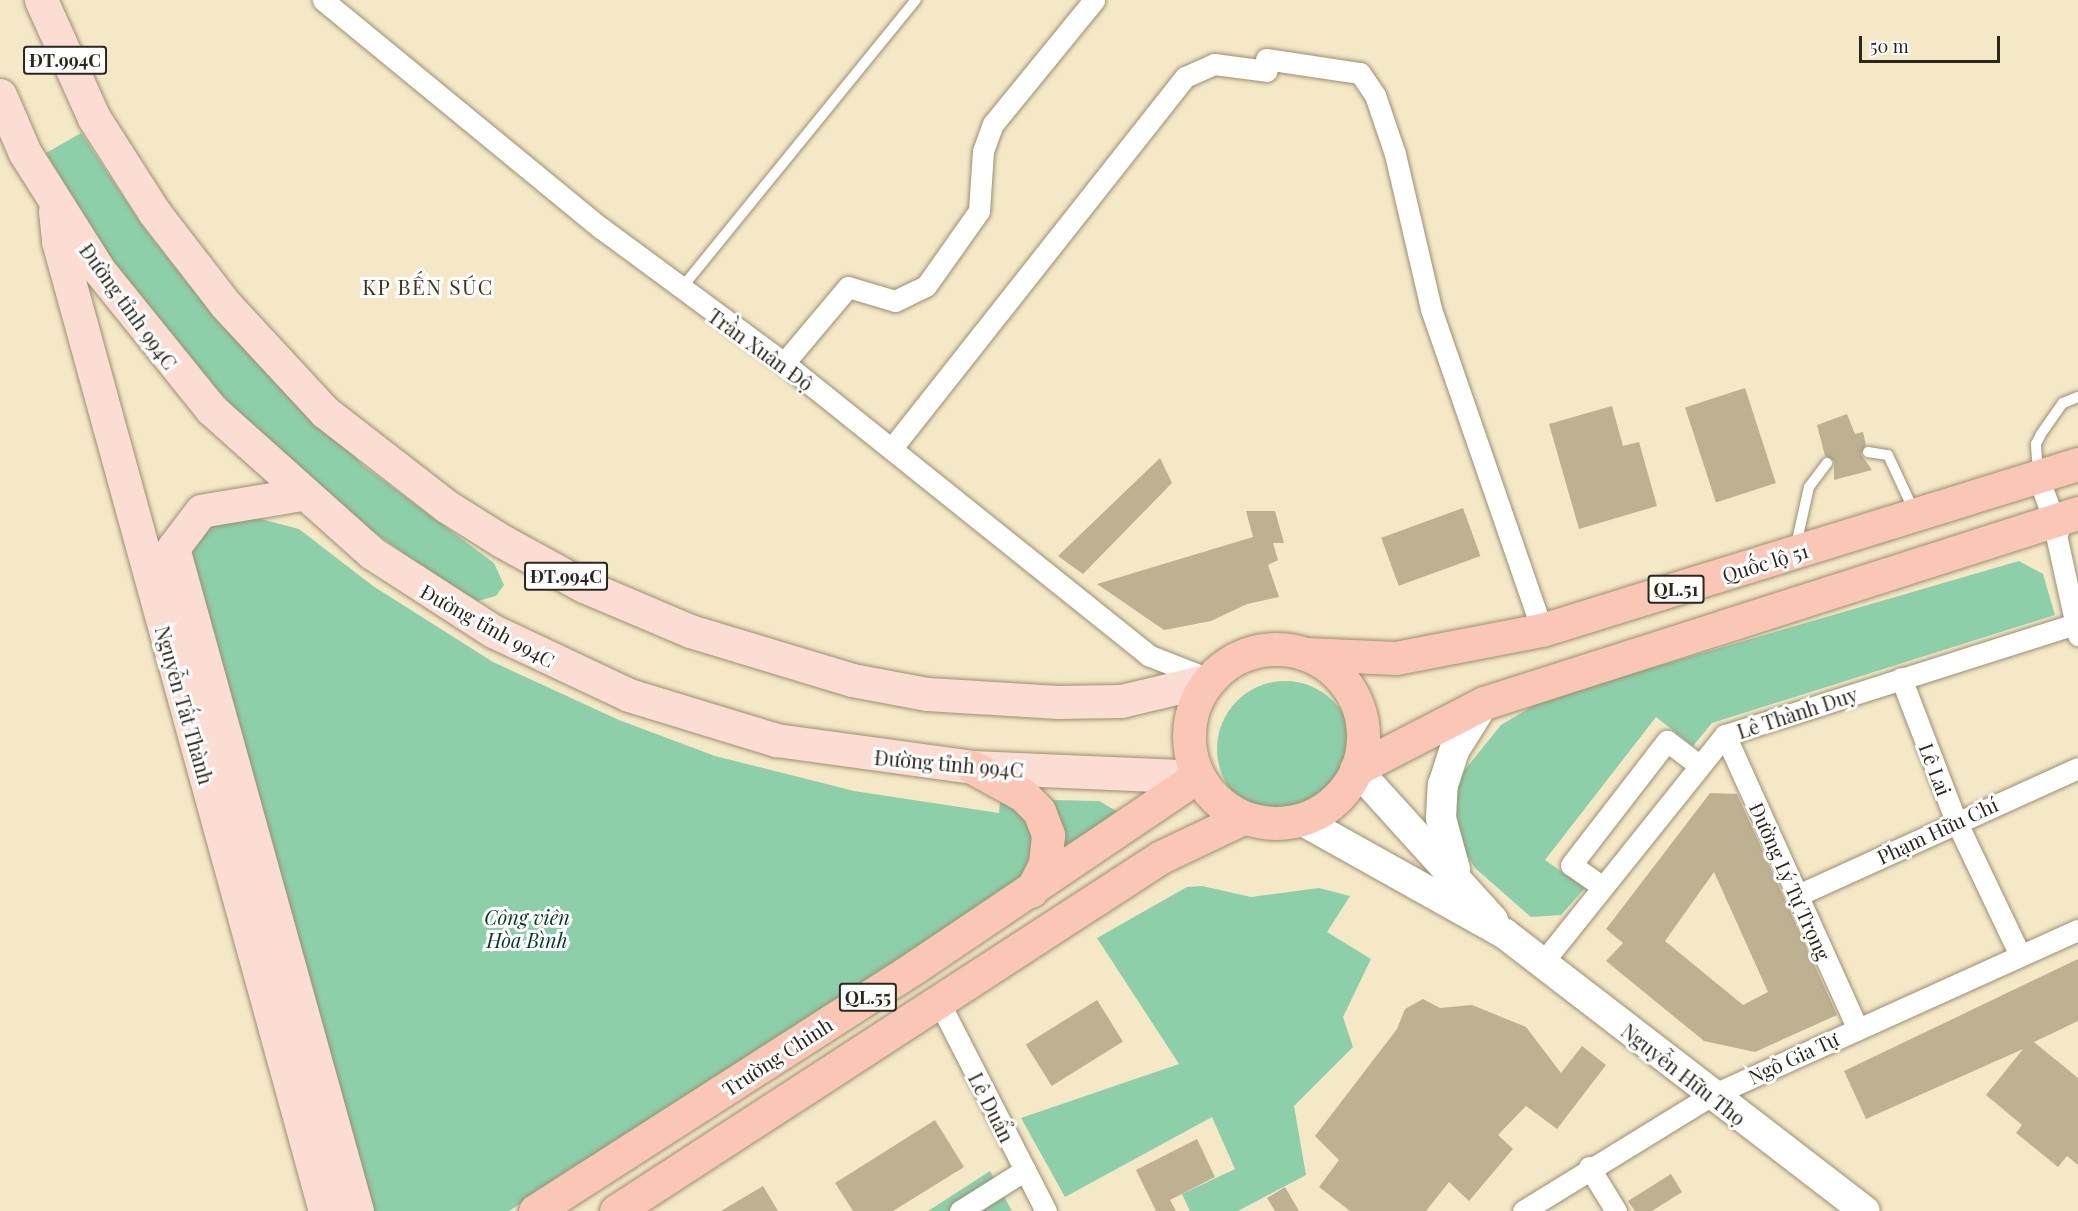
<!DOCTYPE html>
<meta charset="utf-8">
<style>
body{margin:0}
#map{position:relative;width:2078px;height:1211px;overflow:hidden;background:#f4e8c7;font-family:"Playfair Display",serif}
div>[style]{position:absolute}
.green>*{inset:0;background:#8dcfa9}
.round{border-radius:50%}
.building>*{inset:0;background:#beb192;transform-origin:0 0}
.roads{filter:drop-shadow(0 0 2px #9b8f70) drop-shadow(0 0 2px #9b8f70)}
.lane>*{height:10px;margin:-5px;padding:0 5px;transform-origin:5px;border-radius:5px;background:#fff}
.street>*{height:21px;margin:-10.5px;padding:0 10.5px;transform-origin:10.5px;border-radius:10.5px;background:#fff}
.secondary>*{height:30px;margin:-15px;padding:0 15px;transform-origin:15px;border-radius:15px;background:#fff}
.primary>*{height:33px;margin:-16.5px;padding:0 16.5px;transform-origin:16.5px;border-radius:16.5px;background:#fcddd3}
.highway>*{height:33px;margin:-16.5px;padding:0 16.5px;transform-origin:16.5px;border-radius:16.5px;background:#fac7b6}
.highway>.ring{margin:-16.5px;padding:0;box-sizing:content-box;background:none;border:33px solid #fac7b6;border-radius:50%}
span{translate:-50% -50%;white-space:nowrap;text-align:center;line-height:1.15;-webkit-text-stroke:6px #fff;paint-order:stroke}
.shield-label span{padding:2px 4px;background:#fff;border:2px solid;border-radius:4px;-webkit-text-stroke-width:0}
.shield-label{font-size:18px;color:#2c271b;font-weight:700}
.street-label{font-size:20px;color:#2c271b}
.park-label{font-size:20px;color:#003b22;font-style:italic}
.neighbourhood-label{font-size:21px;color:#3e3418;letter-spacing:1.5px}
.scale{position:absolute;left:1859px;top:36px;width:141px;height:27px;box-sizing:border-box;border:3px solid #2c271b;border-top:0;padding-left:8px;font-size:18px;line-height:21px;white-space:nowrap;color:#2c271b;-webkit-text-stroke:4px #fff;paint-order:stroke}
</style>
<div id="map">
<div class="green">
<i style="clip-path:polygon(81px 133px,144px 228px,216px 319px,365px 467px,494px 563px,504px 585px,496px 596px,478px 601px,456px 591px,364px 525px,261px 435px,189px 361px,139px 305px,46px 153px)"></i>
<i style="clip-path:polygon(245px 515px,299px 529px,373px 586px,493px 662px,619px 720px,715px 756px,854px 791px,999px 813px,1000px 802px,1030px 814px,1037px 872px,509px 1211px,373px 1211px,189px 562px,192px 545px,206px 529px)"></i>
<i style="clip-path:polygon(2019px 561px,2043px 574px,2055px 615px,1712px 723px,1693px 746px,1656px 717px,1545px 860px,1585px 888px,1561px 915px,1531px 917px,1475px 868px,1459px 843px,1455px 782px,1501px 725px,1544px 699px)"></i>
<i class="round" style="left:1217px;top:681px;width:136px;height:136px"></i>
<i style="clip-path:polygon(1052px 800px,1099px 801px,1120px 813px,1064px 858px)"></i>
<i style="clip-path:polygon(1202px 886px,1251px 897px,1319px 888px,1350px 896px,1327px 932px,1371px 959px,1343px 1017px,1353px 1047px,1294px 1106px,1306px 1175px,1238px 1211px,1190px 1211px,1182px 1194px,1235px 1169px,1212px 1117px,1065px 1197px,1021px 1118px,1179px 1064px,1097px 938px,1187px 887px)"></i>
<i style="clip-path:polygon(990px 1171px,1012px 1211px,928px 1211px)"></i>
</div>
<div class="building">
<i style="left:1745px;top:388px;width:100px;height:63px;rotate:72deg"></i>
<i style="clip-path:polygon(1612px 406px,1623px 446px,1639px 442px,1657px 506px,1579px 529px,1549px 424px)"></i>
<i style="clip-path:polygon(1847px 414px,1855px 434px,1863px 432px,1866px 445px,1861px 454px,1872px 470px,1834px 480px,1834px 461px,1825px 456px,1817px 425px)"></i>
<i style="clip-path:polygon(1160px 458px,1172px 483px,1083px 574px,1058px 556px)"></i>
<i style="left:1463px;top:508px;width:51px;height:87px;rotate:70deg"></i>
<i style="clip-path:polygon(1246px 511px,1275px 511px,1284px 543px,1273px 543px,1278px 560px,1268px 565px,1279px 597px,1247px 604px,1211px 621px,1164px 630px,1097px 584px,1253px 537px)"></i>
<i style="clip-path:polygon(evenodd,1710px 793px,1737px 794px,1837px 1015px,1755px 1052px,1704px 1041px,1606px 961px,1623px 943px,1606px 929px,1710px 793px,1714px 872px,1768px 992px,1743px 1005px,1665px 941px,1714px 872px)"></i>
<i style="clip-path:polygon(2078px 959px,2078px 1021px,2034px 1042px,2078px 1078px,2078px 1165px,2067px 1156px,2058px 1167px,2016px 1133px,2022px 1125px,1986px 1095px,2023px 1049px,1866px 1119px,1844px 1071px)"></i>
<i style="clip-path:polygon(1423px 999px,1440px 1008px,1472px 1005px,1526px 1027px,1561px 1073px,1582px 1046px,1606px 1065px,1557px 1129px,1526px 1106px,1498px 1135px,1513px 1149px,1469px 1201px,1449px 1182px,1426px 1211px,1350px 1211px,1319px 1187px,1339px 1160px,1315px 1136px,1397px 1029px,1405px 1009px)"></i>
<i style="left:1097px;top:1000px;width:49px;height:84px;rotate:58deg"></i>
<i style="clip-path:polygon(935px 1120px,964px 1167px,893px 1211px,853px 1211px,835px 1183px)"></i>
<i style="clip-path:polygon(1197px 1139px,1215px 1177px,1170px 1200px,1176px 1211px,1156px 1211px,1136px 1170px)"></i>
<i style="clip-path:polygon(1671px 1174px,1682px 1192px,1652px 1211px,1635px 1211px,1628px 1201px)"></i>
<i style="clip-path:polygon(763px 1186px,778px 1211px,721px 1211px)"></i>
<i style="clip-path:polygon(1285px 1187px,1299px 1211px,1275px 1211px,1267px 1198px)"></i>
</div>
<div class="roads">
<div class="lane">
<i style="left:680px;top:290px;width:374px;rotate:-50.9deg"></i>
<i style="left:1868px;top:452px;width:20px;rotate:9deg"></i>
<i style="left:1888px;top:455px;width:62px;rotate:65.1deg"></i>
<i style="left:2038px;top:474px;width:30px;rotate:-94deg"></i>
<i style="left:2036px;top:444px;width:11px;rotate:-63deg"></i>
<i style="left:2041px;top:434px;width:38px;rotate:-55deg"></i>
<i style="left:2063px;top:403px;width:16px;rotate:-22deg"></i>
<i style="left:1796px;top:545px;width:59px;rotate:-77.4deg"></i>
<i style="left:1809px;top:487px;width:30px;rotate:-53deg"></i>
</div>
<div class="street">
<i style="left:323px;top:0;width:360px;rotate:39.4deg"></i>
<i style="left:601px;top:228px;width:227px;rotate:36.4deg"></i>
<i style="left:784px;top:363px;width:467px;rotate:38.7deg"></i>
<i style="left:1148px;top:655px;width:66px;rotate:21.5deg"></i>
<i style="left:1266px;top:59px;width:95px;rotate:8.5deg"></i>
<i style="left:1360px;top:73px;width:27px;rotate:56deg"></i>
<i style="left:1375px;top:95px;width:62px;rotate:71.3deg"></i>
<i style="left:1395px;top:154px;width:159px;rotate:76.9deg"></i>
<i style="left:1431px;top:309px;width:340px;rotate:70.9deg"></i>
<i style="left:784px;top:363px;width:99px;rotate:-49.9deg"></i>
<i style="left:848px;top:287px;width:49px;rotate:16.6deg"></i>
<i style="left:895px;top:301px;width:34px;rotate:-26deg"></i>
<i style="left:926px;top:286px;width:92px;rotate:-54.8deg"></i>
<i style="left:979px;top:211px;width:60px;rotate:-86.2deg"></i>
<i style="left:983px;top:151px;width:29px;rotate:-70deg"></i>
<i style="left:993px;top:124px;width:160px;rotate:-50.8deg"></i>
<i style="left:892px;top:448px;width:473px;rotate:-51.7deg"></i>
<i style="left:1185px;top:77px;width:32px;rotate:-24deg"></i>
<i style="left:1214px;top:64px;width:53px;rotate:7.5deg"></i>
<i style="left:2038px;top:477px;width:58px;rotate:69.7deg"></i>
<i style="left:2053px;top:521px;width:117px;rotate:77.6deg"></i>
<i style="left:1901px;top:678px;width:153px;rotate:69deg"></i>
<i style="left:1956px;top:821px;width:148px;rotate:64.5deg"></i>
<i style="left:1725px;top:735px;width:320px;rotate:65.7deg"></i>
<i style="left:1600px;top:885px;width:35px;rotate:-145deg"></i>
<i style="left:1571px;top:865px;width:157px;rotate:-52.3deg"></i>
<i style="left:1667px;top:741px;width:38px;rotate:37deg"></i>
<i style="left:1798px;top:895px;width:307px;rotate:-24.4deg"></i>
<i style="left:1543px;top:962px;width:291px;rotate:-51.3deg"></i>
<i style="left:1725px;top:735px;width:370px;rotate:-17.6deg"></i>
<i style="left:939px;top:1002px;width:235px;rotate:62.9deg"></i>
<i style="left:1589px;top:1167px;width:52px;rotate:58.5deg"></i>
<i style="left:960px;top:1211px;width:77px;rotate:-32.2deg"></i>
<i style="left:1523px;top:1211px;width:220px;rotate:-31.6deg"></i>
<i style="left:1710px;top:1096px;width:404px;rotate:-24.3deg"></i>
</div>
<div class="secondary">
<i style="left:1356px;top:769px;width:204px;rotate:47.8deg"></i>
<i style="left:1301px;top:820px;width:234px;rotate:29.2deg"></i>
<i style="left:1505px;top:934px;width:454px;rotate:37.6deg"></i>
<i style="left:1455px;top:869px;width:53px;rotate:-105.4deg"></i>
<i style="left:1441px;top:818px;width:33px;rotate:-87deg"></i>
<i style="left:1443px;top:785px;width:38px;rotate:-72deg"></i>
<i style="left:1455px;top:749px;width:54px;rotate:-57.8deg"></i>
</div>
<div class="primary">
<i style="left:41px;top:0;width:129px;rotate:65.8deg"></i>
<i style="left:94px;top:118px;width:112px;rotate:57.4deg"></i>
<i style="left:154px;top:212px;width:116px;rotate:52.3deg"></i>
<i style="left:225px;top:304px;width:147px;rotate:47.2deg"></i>
<i style="left:325px;top:412px;width:153px;rotate:37.8deg"></i>
<i style="left:446px;top:506px;width:66px;rotate:32deg"></i>
<i style="left:502px;top:541px;width:94px;rotate:28.8deg"></i>
<i style="left:584px;top:586px;width:115px;rotate:23deg"></i>
<i style="left:690px;top:631px;width:169px;rotate:16.8deg"></i>
<i style="left:852px;top:680px;width:76px;rotate:10.6deg"></i>
<i style="left:927px;top:694px;width:131px;rotate:3.5deg"></i>
<i style="left:1058px;top:702px;width:63px;rotate:-0.9deg"></i>
<i style="left:1121px;top:701px;width:91px;rotate:-13.3deg"></i>
<i style="left:0;top:95px;width:63px;rotate:66.7deg"></i>
<i style="left:25px;top:153px;width:138px;rotate:57.7deg"></i>
<i style="left:99px;top:270px;width:179px;rotate:51.1deg"></i>
<i style="left:211px;top:409px;width:216px;rotate:41.8deg"></i>
<i style="left:372px;top:553px;width:144px;rotate:32.8deg"></i>
<i style="left:493px;top:631px;width:150px;rotate:25.2deg"></i>
<i style="left:629px;top:695px;width:154px;rotate:17deg"></i>
<i style="left:776px;top:740px;width:198px;rotate:7.8deg"></i>
<i style="left:972px;top:767px;width:225px;rotate:2.5deg"></i>
<i style="left:55px;top:211px;width:30px;rotate:84deg"></i>
<i style="left:58px;top:241px;width:1006px;rotate:74.61deg"></i>
<i style="left:301px;top:494px;width:101px;rotate:170.4deg"></i>
<i style="left:201px;top:511px;width:46px;rotate:127.1deg"></i>
<i style="left:173px;top:548px;width:688px;rotate:74.49deg"></i>
</div>
<div class="highway">
<i class="ring" style="left:1189px;top:649px;width:141px;height:141px"></i>
<i style="left:1306px;top:654px;width:90px;rotate:2.5deg"></i>
<i style="left:1396px;top:658px;width:149px;rotate:-10.9deg"></i>
<i style="left:1542px;top:630px;width:561px;rotate:-17.21deg"></i>
<i style="left:972px;top:767px;width:58px;rotate:28.8deg"></i>
<i style="left:1023px;top:795px;width:23px;rotate:45deg"></i>
<i style="left:1039px;top:811px;width:26px;rotate:69deg"></i>
<i style="left:1048px;top:835px;width:29px;rotate:96deg"></i>
<i style="left:1045px;top:864px;width:30px;rotate:117deg"></i>
<i style="left:1356px;top:769px;width:144px;rotate:-27.3deg"></i>
<i style="left:1484px;top:703px;width:624px;rotate:-17.74deg"></i>
<i style="left:535px;top:1211px;width:452px;rotate:-32.7deg"></i>
<i style="left:915px;top:967px;width:340px;rotate:-34deg"></i>
<i style="left:616px;top:1211px;width:650px;rotate:-33.01deg"></i>
<i style="left:1161px;top:857px;width:91px;rotate:-25.4deg"></i>
</div>
</div>
<div class="shield-label">
<span style="left:65px;top:60px">ĐT.994C</span>
<span style="left:566px;top:576px">ĐT.994C</span>
<span style="left:1676px;top:589px">QL.51</span>
<span style="left:868px;top:997px">QL.55</span>
</div>
<div class="street-label">
<span style="left:129px;top:306px;rotate:54deg">Đường tỉnh 994C</span>
<span style="left:761px;top:349px;rotate:36deg">Trần Xuân Độ</span>
<span style="left:1765px;top:562px;rotate:-17deg">Quốc lộ 51</span>
<span style="left:488px;top:625px;rotate:29deg">Đường tỉnh 994C</span>
<span style="left:185px;top:705px;rotate:74deg">Nguyễn Tất Thành</span>
<span style="left:1797px;top:712px;rotate:-18deg">Lê Thành Duy</span>
<span style="left:949px;top:763px;rotate:5deg">Đường tỉnh 994C</span>
<span style="left:1936px;top:769px;rotate:69deg">Lê Lai</span>
<span style="left:1937px;top:830px;rotate:-25deg">Phạm Hữu Chí</span>
<span style="left:1791px;top:881px;rotate:66deg">Đường Lý Tự Trọng</span>
<span style="left:777px;top:1056px;rotate:-33deg">Trường Chinh</span>
<span style="left:1793px;top:1057px;rotate:-25deg">Ngô Gia Tự</span>
<span style="left:1684px;top:1074px;rotate:38deg">Nguyễn Hữu Thọ</span>
<span style="left:992px;top:1107px;rotate:63deg">Lê Duẩn</span>
</div>
<div class="park-label">
<span style="left:527px;top:928px">Công viên<br>Hòa Bình</span>
</div>
<div class="neighbourhood-label">
<span style="left:428px;top:286px">KP BẾN SÚC</span>
</div>
<div class="scale">50 m</div>
</div>
